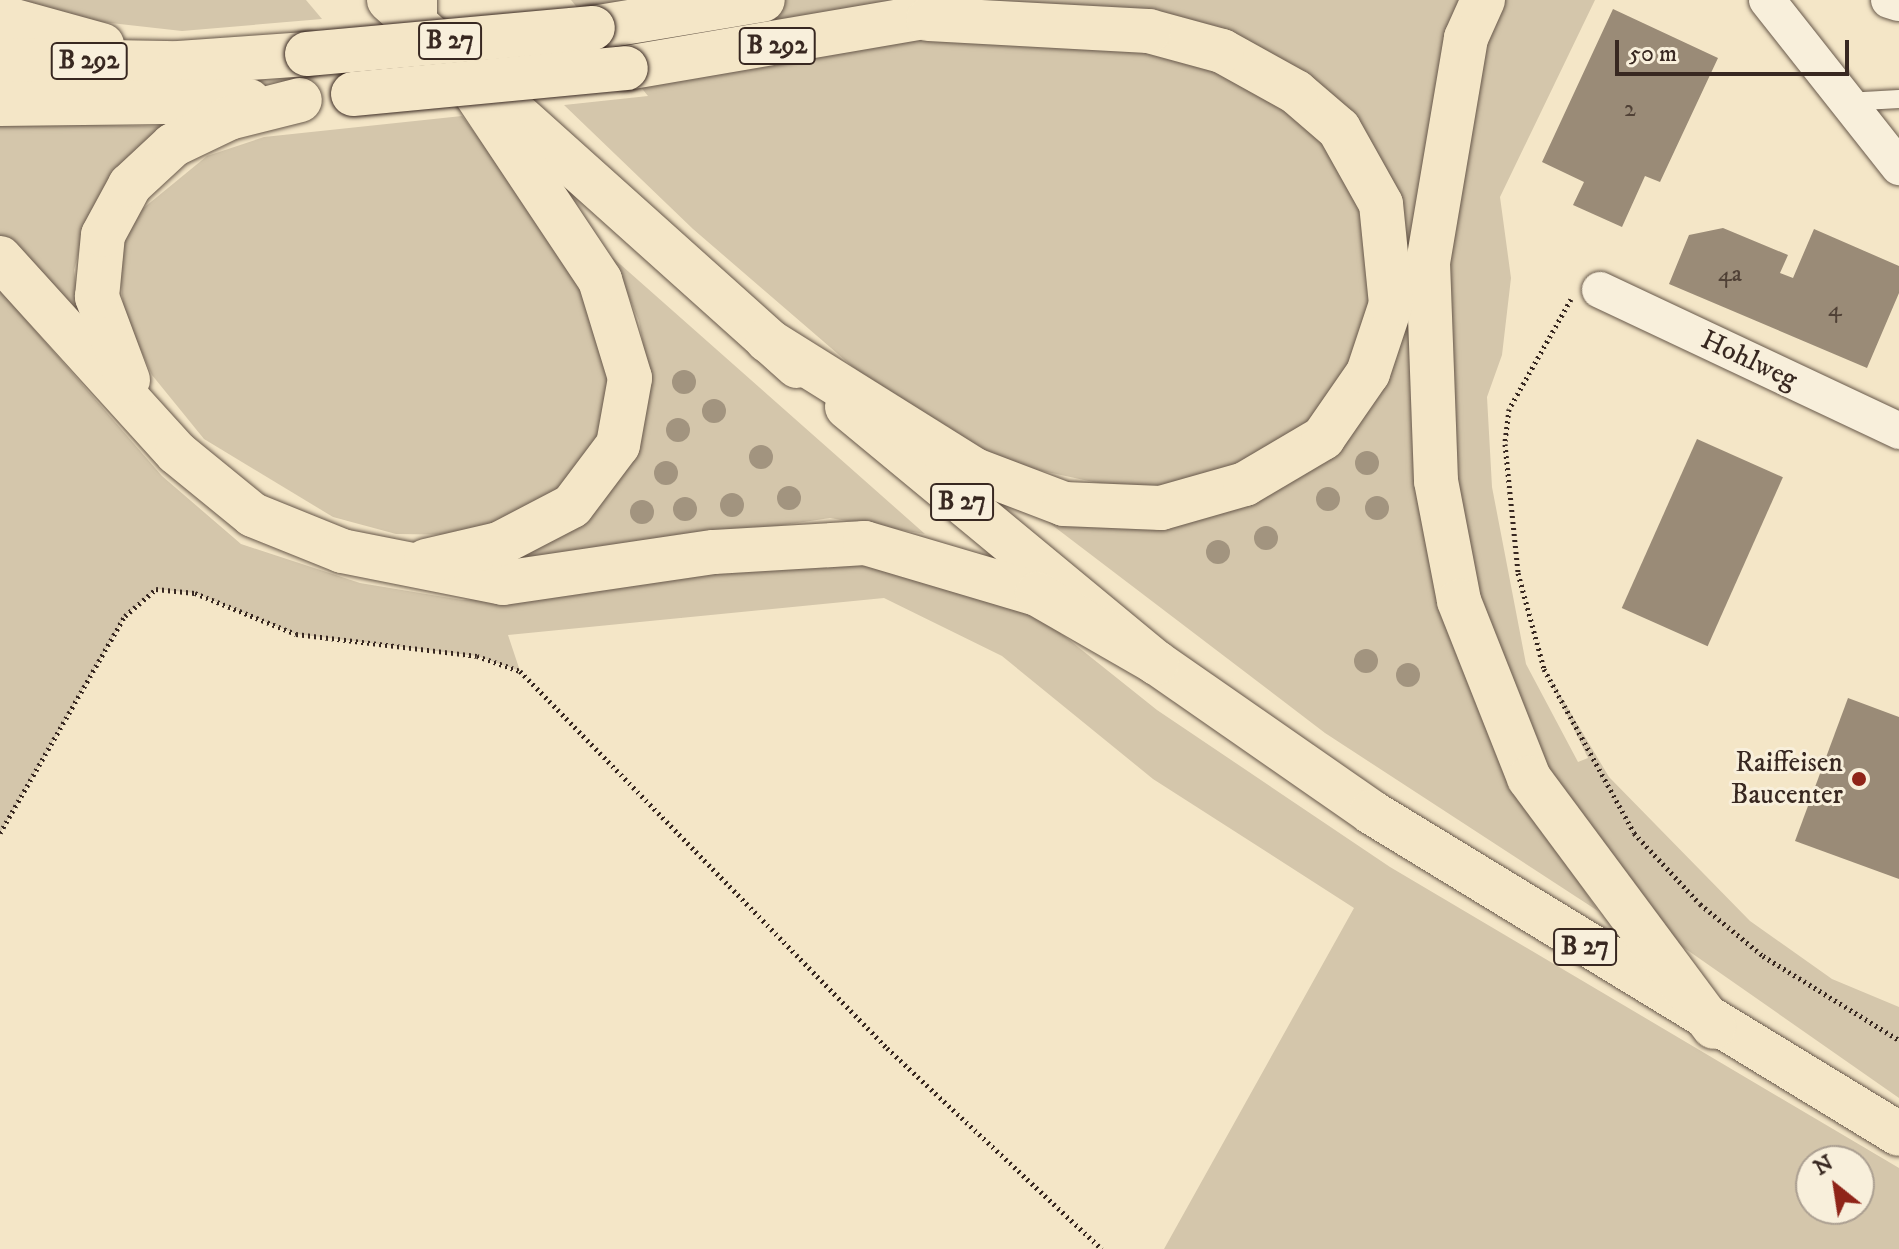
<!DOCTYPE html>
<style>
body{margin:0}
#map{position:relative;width:1899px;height:1249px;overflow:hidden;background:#f4e6c7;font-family:"IM FELL DW Pica",serif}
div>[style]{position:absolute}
.green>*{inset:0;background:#d4c6ab}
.building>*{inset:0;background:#9a8b77;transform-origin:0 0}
.path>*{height:5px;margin-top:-2.5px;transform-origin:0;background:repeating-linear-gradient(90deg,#382821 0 2px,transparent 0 6px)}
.roads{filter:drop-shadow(0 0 2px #67584a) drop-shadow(0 0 2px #67584a)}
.lane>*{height:18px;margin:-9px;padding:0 9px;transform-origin:9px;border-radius:9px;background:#f8efdb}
.street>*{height:36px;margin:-18px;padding:0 18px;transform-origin:18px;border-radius:18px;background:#f8efdb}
.primary>*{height:44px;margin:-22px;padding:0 22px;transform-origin:22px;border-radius:22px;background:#f4e6c7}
.highway>*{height:44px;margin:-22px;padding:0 22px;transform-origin:22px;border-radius:22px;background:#f4e6c7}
.bridges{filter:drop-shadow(0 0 2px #382821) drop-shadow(0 0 2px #382821)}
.highway-bridge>*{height:44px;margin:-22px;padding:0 22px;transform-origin:22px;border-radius:22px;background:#f4e6c7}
.trees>*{width:24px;height:24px;margin:-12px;border-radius:50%;background:#a2947f}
.dots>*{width:22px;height:22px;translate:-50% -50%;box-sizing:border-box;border:4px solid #f8efdb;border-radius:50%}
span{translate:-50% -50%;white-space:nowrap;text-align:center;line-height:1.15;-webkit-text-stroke:6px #f8efdb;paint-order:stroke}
.number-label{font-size:24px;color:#504136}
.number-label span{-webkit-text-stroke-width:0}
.shield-label span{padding:2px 6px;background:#f8efdb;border:2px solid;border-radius:6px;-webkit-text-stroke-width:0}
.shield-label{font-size:26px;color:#382821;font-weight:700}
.street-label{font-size:28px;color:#382821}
.poi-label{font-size:28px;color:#382821}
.right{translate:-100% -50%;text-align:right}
.north{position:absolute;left:1795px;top:1145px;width:80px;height:80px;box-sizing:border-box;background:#f8efdb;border:2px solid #ab9f91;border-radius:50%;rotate:330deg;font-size:22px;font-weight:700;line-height:32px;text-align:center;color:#382821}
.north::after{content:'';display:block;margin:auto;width:28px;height:36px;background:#8f2418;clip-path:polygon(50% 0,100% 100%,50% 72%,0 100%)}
.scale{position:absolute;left:1615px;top:40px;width:234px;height:36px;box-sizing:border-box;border:4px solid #382821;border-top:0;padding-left:10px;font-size:24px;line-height:28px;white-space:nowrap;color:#382821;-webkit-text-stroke:6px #f8efdb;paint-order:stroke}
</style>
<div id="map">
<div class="green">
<i style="clip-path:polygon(19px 0,306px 0,322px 19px,182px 31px,84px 20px)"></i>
<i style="clip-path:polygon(571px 0,1595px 0,1500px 197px,1511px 278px,1502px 355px,1487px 397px,1492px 487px,1526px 664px,1578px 762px,1588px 758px,1544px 668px,1609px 777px,1750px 921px,1832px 979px,1899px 1007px,1899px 1098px,1670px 938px,1500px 762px,1598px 911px,1325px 733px,1031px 509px,1130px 527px,1323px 438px,1127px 506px,1098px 483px,974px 456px,867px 379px,693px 229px,564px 105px,648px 96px)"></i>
<i style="clip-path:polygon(462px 116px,577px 267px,619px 405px,574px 485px,468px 535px,396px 534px,333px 517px,204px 439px,152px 375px,124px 313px,118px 256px,135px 215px,207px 156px,264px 137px)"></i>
<i style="clip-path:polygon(0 123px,179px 127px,86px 225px,74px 270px,84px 337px,0 240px)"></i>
<i style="clip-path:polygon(612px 257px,925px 534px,830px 518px,496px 568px,650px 384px,639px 321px)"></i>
<i style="clip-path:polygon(evenodd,0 290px,162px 476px,241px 544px,360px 583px,462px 600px,568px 594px,748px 561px,878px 559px,1038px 615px,1157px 710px,1390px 867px,1899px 1168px,1899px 1249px,1164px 1249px,1354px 908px,1153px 779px,1002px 656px,884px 598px,508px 635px,520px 671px,477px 656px,296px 634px,195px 593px,156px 589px,125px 616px,0 833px,0 290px,1811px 1161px,1859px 1161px,1859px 1209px,1811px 1209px,1811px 1161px)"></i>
</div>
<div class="building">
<i style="clip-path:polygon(1613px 9px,1718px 58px,1660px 182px,1645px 176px,1622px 227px,1573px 205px,1584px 182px,1542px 162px)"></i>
<i style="clip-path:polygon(1723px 228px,1788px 255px,1780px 273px,1793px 278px,1814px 229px,1899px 266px,1899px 293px,1867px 368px,1669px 284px,1689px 235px)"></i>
<i style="left:1697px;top:439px;width:94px;height:185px;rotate:24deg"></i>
<i style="clip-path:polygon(1848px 698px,1899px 717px,1899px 879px,1795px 841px)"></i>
</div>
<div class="path">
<i style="left:1571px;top:299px;width:126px;rotate:119.4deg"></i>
<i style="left:1509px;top:409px;width:35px;rotate:97deg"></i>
<i style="left:1505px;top:444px;width:130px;rotate:84.2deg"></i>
<i style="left:1518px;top:573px;width:99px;rotate:74.8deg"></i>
<i style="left:1544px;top:669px;width:187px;rotate:61.2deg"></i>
<i style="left:1634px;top:833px;width:97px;rotate:47.1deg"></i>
<i style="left:1700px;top:904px;width:82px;rotate:39.5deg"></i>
<i style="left:1763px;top:956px;width:160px;rotate:31.7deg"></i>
<i style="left:0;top:833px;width:250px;rotate:-60.1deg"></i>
<i style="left:125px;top:616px;width:41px;rotate:-41.1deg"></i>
<i style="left:156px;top:589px;width:39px;rotate:6deg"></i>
<i style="left:195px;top:593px;width:109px;rotate:22.1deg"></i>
<i style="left:296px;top:634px;width:182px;rotate:6.9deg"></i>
<i style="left:477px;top:656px;width:46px;rotate:19.2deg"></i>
<i style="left:520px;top:671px;width:526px;rotate:45.77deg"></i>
<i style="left:887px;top:1048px;width:294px;rotate:43.1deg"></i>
</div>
<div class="roads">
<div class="lane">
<i style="left:1846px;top:102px;width:53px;rotate:-3.2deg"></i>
</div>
<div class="street">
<i style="left:1767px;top:0;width:213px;rotate:51.7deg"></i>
<i style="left:1889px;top:0;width:10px;rotate:17deg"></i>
<i style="left:1600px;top:290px;width:331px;rotate:25.2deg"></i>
</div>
<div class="primary">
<i style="left:389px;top:0;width:548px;rotate:41.89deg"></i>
<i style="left:847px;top:407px;width:402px;rotate:39.6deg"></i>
<i style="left:1157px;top:663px;width:261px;rotate:34.8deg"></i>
<i style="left:1371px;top:812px;width:618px;rotate:31.38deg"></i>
</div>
<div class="highway">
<i style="left:1483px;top:0;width:42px;rotate:114.1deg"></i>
<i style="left:1466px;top:38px;width:227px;rotate:99.6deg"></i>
<i style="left:1428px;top:262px;width:219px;rotate:87.9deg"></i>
<i style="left:1436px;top:481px;width:122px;rotate:79.1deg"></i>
<i style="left:1459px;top:601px;width:190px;rotate:68.4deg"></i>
<i style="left:1529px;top:778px;width:310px;rotate:53.4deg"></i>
<i style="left:0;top:17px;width:106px;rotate:15.4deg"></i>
<i style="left:415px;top:28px;width:28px;rotate:-90deg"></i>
<i style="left:593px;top:28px;width:172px;rotate:-9.4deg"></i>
<i style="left:0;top:60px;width:179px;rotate:1deg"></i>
<i style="left:179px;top:63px;width:128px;rotate:-4deg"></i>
<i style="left:626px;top:68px;width:333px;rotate:-9.7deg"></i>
<i style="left:0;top:104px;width:249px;rotate:-0.7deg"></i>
<i style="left:0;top:258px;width:263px;rotate:47.8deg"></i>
<i style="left:177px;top:453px;width:98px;rotate:39.2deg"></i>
<i style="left:253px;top:515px;width:96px;rotate:22deg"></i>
<i style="left:342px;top:551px;width:164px;rotate:11.2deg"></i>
<i style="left:503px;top:583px;width:213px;rotate:-8.4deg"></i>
<i style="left:714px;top:552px;width:151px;rotate:-3.4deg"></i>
<i style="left:865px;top:543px;width:179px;rotate:16.5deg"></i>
<i style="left:1037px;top:594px;width:138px;rotate:29.9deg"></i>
<i style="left:767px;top:340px;width:245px;rotate:32deg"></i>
<i style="left:975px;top:470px;width:95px;rotate:20.9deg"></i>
<i style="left:1064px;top:504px;width:97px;rotate:2.4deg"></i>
<i style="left:1161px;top:508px;width:87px;rotate:-15.9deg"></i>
<i style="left:1245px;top:484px;width:91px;rotate:-30.5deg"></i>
<i style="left:1323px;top:438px;width:79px;rotate:-55.3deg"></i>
<i style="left:1368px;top:373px;width:73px;rotate:-71.6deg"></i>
<i style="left:1391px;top:304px;width:100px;rotate:-95.7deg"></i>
<i style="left:1381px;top:204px;width:86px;rotate:-119.2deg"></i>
<i style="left:1339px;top:129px;width:57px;rotate:-139.3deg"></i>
<i style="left:1296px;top:92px;width:85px;rotate:-151deg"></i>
<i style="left:1222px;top:51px;width:76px;rotate:-164.7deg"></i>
<i style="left:1149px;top:31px;width:221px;rotate:-176.9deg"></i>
<i style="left:128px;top:380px;width:89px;rotate:-110.5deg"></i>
<i style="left:97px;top:297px;width:62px;rotate:-84.5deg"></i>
<i style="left:103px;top:235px;width:57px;rotate:-61.6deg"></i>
<i style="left:130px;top:185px;width:59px;rotate:-42.9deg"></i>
<i style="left:173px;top:145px;width:62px;rotate:-25.7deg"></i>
<i style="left:229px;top:118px;width:73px;rotate:-14.2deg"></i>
<i style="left:426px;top:561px;width:75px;rotate:-13.1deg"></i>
<i style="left:499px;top:544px;width:82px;rotate:-27.5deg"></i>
<i style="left:572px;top:506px;width:76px;rotate:-53deg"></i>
<i style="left:618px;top:445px;width:68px;rotate:-79.8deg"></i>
<i style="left:630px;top:378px;width:102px;rotate:-107deg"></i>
<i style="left:600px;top:280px;width:252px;rotate:-123.7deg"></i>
</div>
</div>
<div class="bridges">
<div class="highway-bridge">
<i style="left:307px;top:54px;width:287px;rotate:-5.2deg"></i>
<i style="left:353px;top:94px;width:274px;rotate:-5.4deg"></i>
</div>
</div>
<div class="trees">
<i style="left:684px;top:382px"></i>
<i style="left:714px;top:411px"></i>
<i style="left:678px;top:430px"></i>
<i style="left:761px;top:457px"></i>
<i style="left:1367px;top:463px"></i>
<i style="left:666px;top:473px"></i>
<i style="left:789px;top:498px"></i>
<i style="left:1328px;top:499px"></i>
<i style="left:732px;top:505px"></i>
<i style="left:1377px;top:508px"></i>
<i style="left:685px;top:509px"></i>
<i style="left:642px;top:512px"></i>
<i style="left:1266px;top:538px"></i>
<i style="left:1218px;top:552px"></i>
<i style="left:1366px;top:661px"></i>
<i style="left:1408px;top:675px"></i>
</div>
<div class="dots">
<i style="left:1859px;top:779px;background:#8f2418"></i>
</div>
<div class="number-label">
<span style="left:1630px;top:110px">2</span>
<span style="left:1730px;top:275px">4a</span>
<span style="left:1835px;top:310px">4</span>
</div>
<div class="shield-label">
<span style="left:450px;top:41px">B 27</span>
<span style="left:777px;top:46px">B 292</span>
<span style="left:89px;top:61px">B 292</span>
<span style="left:962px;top:502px">B 27</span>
<span style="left:1585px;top:947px">B 27</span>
</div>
<div class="street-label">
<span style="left:1749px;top:360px;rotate:25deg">Hohlweg</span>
</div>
<div class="poi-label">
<span class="right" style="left:1843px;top:779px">Raiffeisen<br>Baucenter</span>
</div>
<div class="north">N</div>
<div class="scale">50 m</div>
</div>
